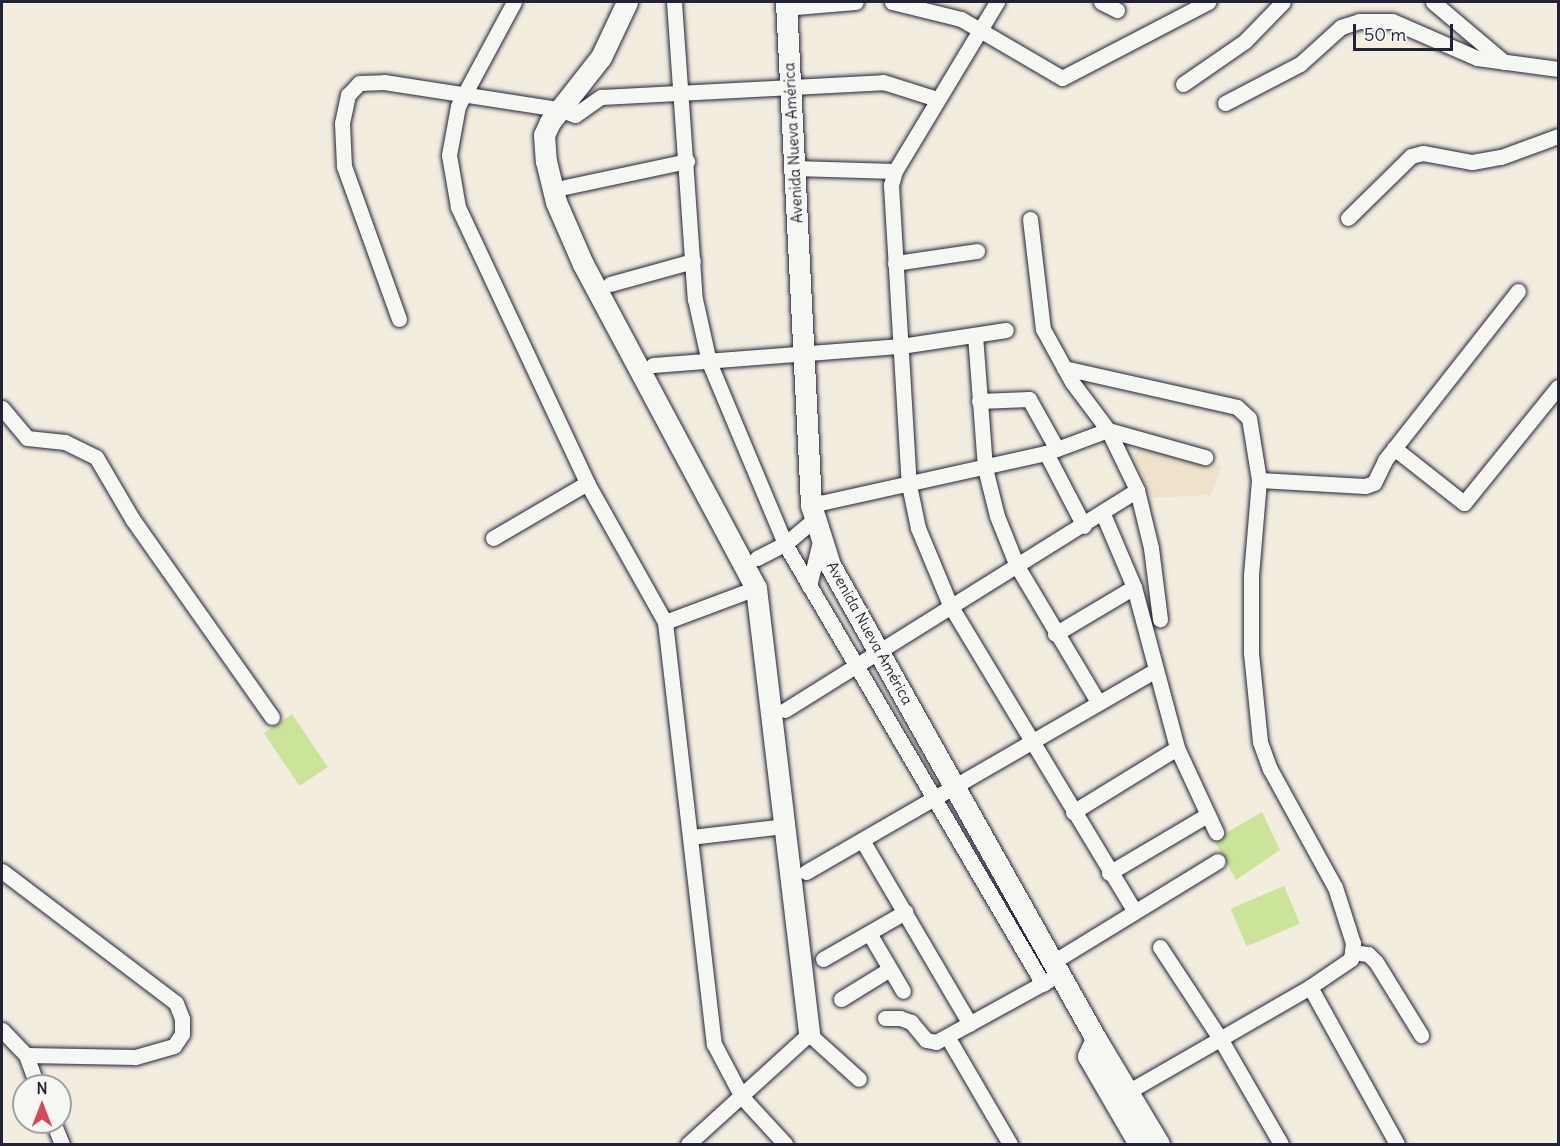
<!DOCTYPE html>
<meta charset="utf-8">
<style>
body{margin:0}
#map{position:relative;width:1560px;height:1146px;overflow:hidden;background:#f3ede0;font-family:Delius,sans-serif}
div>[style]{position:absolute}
.built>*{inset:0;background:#efe2cb}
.green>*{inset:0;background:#cbe49a;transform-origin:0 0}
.roads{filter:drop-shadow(0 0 2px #22223b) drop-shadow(0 0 2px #22223b)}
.street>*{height:15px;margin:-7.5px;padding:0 7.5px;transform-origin:7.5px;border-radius:7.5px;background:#f6f6f2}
.secondary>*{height:21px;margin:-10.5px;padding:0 10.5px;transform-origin:10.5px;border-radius:10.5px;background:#f6f6f2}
span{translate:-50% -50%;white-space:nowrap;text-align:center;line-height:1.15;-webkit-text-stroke:4.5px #f6f6f2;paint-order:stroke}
.street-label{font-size:15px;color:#22223b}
.frame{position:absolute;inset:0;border:3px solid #22223b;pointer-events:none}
.north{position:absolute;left:12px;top:1074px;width:60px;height:60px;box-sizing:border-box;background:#f6f6f2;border:2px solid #a1a1a9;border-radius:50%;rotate:0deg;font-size:16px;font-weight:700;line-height:24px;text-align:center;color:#22223b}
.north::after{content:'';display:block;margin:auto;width:21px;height:27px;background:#d1495b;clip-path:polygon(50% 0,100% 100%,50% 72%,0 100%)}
.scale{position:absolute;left:1353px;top:24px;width:100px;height:27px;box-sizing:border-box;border:3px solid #22223b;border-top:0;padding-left:8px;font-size:18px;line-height:21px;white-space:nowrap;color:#22223b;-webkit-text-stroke:4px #f6f6f2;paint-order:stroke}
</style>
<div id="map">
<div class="built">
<i style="clip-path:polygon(1141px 443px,1221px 466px,1211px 495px,1152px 498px,1134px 456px)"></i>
</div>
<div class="green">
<i style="left:292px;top:714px;width:64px;height:34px;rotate:56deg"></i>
<i style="clip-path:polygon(1262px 812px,1280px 850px,1236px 880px,1214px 840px)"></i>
<i style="left:1284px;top:886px;width:41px;height:58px;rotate:67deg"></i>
</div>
<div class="roads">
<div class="street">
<i style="left:514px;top:2px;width:118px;rotate:118.3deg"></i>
<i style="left:458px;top:106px;width:50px;rotate:100.4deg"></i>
<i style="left:449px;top:155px;width:53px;rotate:80.2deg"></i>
<i style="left:458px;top:207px;width:305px;rotate:64.9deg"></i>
<i style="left:587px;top:483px;width:159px;rotate:60.7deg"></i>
<i style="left:665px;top:622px;width:425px;rotate:83.4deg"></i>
<i style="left:714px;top:1044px;width:60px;rotate:62.2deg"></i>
<i style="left:742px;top:1097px;width:64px;rotate:47.5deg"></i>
<i style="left:674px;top:2px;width:298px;rotate:86deg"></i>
<i style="left:695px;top:299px;width:65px;rotate:77.5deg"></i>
<i style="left:709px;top:362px;width:197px;rotate:67.3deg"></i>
<i style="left:785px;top:544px;width:510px;rotate:59.61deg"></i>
<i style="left:892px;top:2px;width:71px;rotate:13.8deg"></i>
<i style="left:961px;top:19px;width:117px;rotate:30.3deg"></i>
<i style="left:1062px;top:78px;width:165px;rotate:-27.5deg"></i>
<i style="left:997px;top:2px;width:197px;rotate:121.1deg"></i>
<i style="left:895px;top:171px;width:15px;rotate:106deg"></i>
<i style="left:891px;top:185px;width:301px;rotate:86.6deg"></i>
<i style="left:909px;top:485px;width:44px;rotate:78.2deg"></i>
<i style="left:918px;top:528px;width:83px;rotate:67.4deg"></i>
<i style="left:950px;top:605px;width:356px;rotate:58.9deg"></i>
<i style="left:1101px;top:2px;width:18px;rotate:27deg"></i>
<i style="left:1433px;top:2px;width:93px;rotate:40.2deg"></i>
<i style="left:786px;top:8px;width:70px;rotate:-4.9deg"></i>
<i style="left:1183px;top:84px;width:75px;rotate:-34.7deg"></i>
<i style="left:1245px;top:41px;width:54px;rotate:-45.7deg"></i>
<i style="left:1225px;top:103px;width:85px;rotate:-27.5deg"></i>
<i style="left:1300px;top:64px;width:55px;rotate:-42.1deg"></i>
<i style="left:1341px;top:27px;width:19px;rotate:-18deg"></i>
<i style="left:1359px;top:21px;width:33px"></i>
<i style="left:1392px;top:21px;width:93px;rotate:23.5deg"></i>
<i style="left:1477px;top:58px;width:82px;rotate:7.7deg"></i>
<i style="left:794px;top:168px;width:101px;rotate:1.7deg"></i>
<i style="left:565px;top:187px;width:125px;rotate:-12deg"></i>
<i style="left:1348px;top:218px;width:88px;rotate:-44.5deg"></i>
<i style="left:1411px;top:156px;width:12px;rotate:-14deg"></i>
<i style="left:1423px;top:153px;width:50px;rotate:10.4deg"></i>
<i style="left:1472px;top:162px;width:29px;rotate:-10deg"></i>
<i style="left:1501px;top:157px;width:61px;rotate:-20.2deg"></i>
<i style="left:1030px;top:219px;width:111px;rotate:83.3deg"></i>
<i style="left:1043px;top:329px;width:60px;rotate:61.3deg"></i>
<i style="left:1072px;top:382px;width:60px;rotate:53.1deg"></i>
<i style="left:1108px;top:430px;width:67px;rotate:64.2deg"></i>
<i style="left:1137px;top:490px;width:60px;rotate:76.4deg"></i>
<i style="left:1151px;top:548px;width:72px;rotate:82.8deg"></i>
<i style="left:895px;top:263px;width:83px;rotate:-8.3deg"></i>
<i style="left:610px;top:284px;width:86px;rotate:-15.5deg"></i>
<i style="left:399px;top:319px;width:163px;rotate:-109.8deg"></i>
<i style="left:344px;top:166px;width:43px;rotate:-92.7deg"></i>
<i style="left:342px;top:123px;width:29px;rotate:-78deg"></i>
<i style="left:348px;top:95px;width:16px;rotate:-47deg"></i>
<i style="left:359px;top:83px;width:25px;rotate:-2deg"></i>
<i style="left:384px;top:82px;width:177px;rotate:8.8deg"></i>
<i style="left:559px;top:109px;width:17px;rotate:21deg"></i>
<i style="left:575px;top:115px;width:32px;rotate:-35deg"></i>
<i style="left:601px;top:97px;width:282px;rotate:-3deg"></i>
<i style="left:883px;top:82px;width:57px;rotate:17.5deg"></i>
<i style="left:975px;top:335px;width:133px;rotate:85.7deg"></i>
<i style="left:985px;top:468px;width:49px;rotate:76deg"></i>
<i style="left:997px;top:516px;width:54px;rotate:68.2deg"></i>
<i style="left:1017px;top:566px;width:158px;rotate:59.2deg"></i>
<i style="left:653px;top:365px;width:249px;rotate:-4.4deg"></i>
<i style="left:901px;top:346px;width:106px;rotate:-8.7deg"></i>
<i style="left:1064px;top:368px;width:177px;rotate:12.7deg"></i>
<i style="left:1237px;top:407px;width:16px;rotate:43deg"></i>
<i style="left:1249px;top:418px;width:63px;rotate:80.8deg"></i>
<i style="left:1259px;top:480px;width:95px;rotate:94.8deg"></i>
<i style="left:1251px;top:575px;width:78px;rotate:90deg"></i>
<i style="left:1251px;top:653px;width:89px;rotate:84.2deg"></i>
<i style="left:1260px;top:742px;width:29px;rotate:70deg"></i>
<i style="left:1270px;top:769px;width:135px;rotate:61.2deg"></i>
<i style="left:1335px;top:887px;width:59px;rotate:72.2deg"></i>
<i style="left:1353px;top:943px;width:16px;rotate:97deg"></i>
<i style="left:1351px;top:959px;width:50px;rotate:145.7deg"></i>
<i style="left:1310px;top:987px;width:220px;rotate:150.1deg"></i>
<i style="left:979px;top:401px;width:50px;rotate:-2.3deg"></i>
<i style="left:1029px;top:399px;width:57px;rotate:60.8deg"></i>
<i style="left:2px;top:408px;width:39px;rotate:50deg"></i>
<i style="left:27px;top:438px;width:38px;rotate:6deg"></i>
<i style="left:65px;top:442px;width:34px;rotate:26deg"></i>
<i style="left:96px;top:457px;width:73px;rotate:59.6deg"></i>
<i style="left:133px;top:520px;width:241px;rotate:54.8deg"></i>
<i style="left:1394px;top:448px;width:89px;rotate:38.2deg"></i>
<i style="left:1464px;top:503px;width:149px;rotate:-51deg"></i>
<i style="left:1046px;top:453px;width:82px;rotate:62.5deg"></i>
<i style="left:1259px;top:480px;width:106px;rotate:3.2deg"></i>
<i style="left:1365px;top:486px;width:9px;rotate:-18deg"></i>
<i style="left:1374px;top:483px;width:25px;rotate:-64deg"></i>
<i style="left:1385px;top:460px;width:215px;rotate:-51.8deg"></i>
<i style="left:811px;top:505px;width:241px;rotate:-12.5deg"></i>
<i style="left:1046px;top:453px;width:66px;rotate:-20.4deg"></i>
<i style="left:1108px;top:430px;width:101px;rotate:15.6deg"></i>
<i style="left:1103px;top:514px;width:79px;rotate:67deg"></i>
<i style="left:1134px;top:587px;width:167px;rotate:75deg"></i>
<i style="left:1177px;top:748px;width:93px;rotate:65.1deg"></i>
<i style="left:493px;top:538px;width:109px;rotate:-30.3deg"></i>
<i style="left:757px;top:558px;width:31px;rotate:-27deg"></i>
<i style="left:785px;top:544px;width:40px;rotate:-40deg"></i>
<i style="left:809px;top:586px;width:50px;rotate:-76.2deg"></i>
<i style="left:665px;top:622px;width:97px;rotate:-20.5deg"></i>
<i style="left:1055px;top:634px;width:92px;rotate:-30.7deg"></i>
<i style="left:785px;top:710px;width:415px;rotate:-32deg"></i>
<i style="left:1073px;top:812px;width:122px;rotate:-31.6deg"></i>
<i style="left:691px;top:837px;width:94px;rotate:-6.7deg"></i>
<i style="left:862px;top:840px;width:213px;rotate:59.6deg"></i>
<i style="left:2px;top:871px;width:218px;rotate:37.2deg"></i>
<i style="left:176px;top:1003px;width:17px;rotate:69deg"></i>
<i style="left:182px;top:1019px;width:15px;rotate:90deg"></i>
<i style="left:182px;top:1034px;width:14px;rotate:124deg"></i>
<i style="left:174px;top:1046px;width:41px;rotate:164.2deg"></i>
<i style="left:135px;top:1057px;width:109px;rotate:-178.9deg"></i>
<i style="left:806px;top:872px;width:404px;rotate:-30deg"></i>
<i style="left:1109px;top:873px;width:114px;rotate:-30.6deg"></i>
<i style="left:869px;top:933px;width:67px;rotate:59.6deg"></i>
<i style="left:1160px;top:947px;width:111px;rotate:56.7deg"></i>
<i style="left:1221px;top:1040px;width:120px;rotate:60deg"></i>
<i style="left:1353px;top:952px;width:15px;rotate:8deg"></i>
<i style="left:1368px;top:954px;width:11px;rotate:45deg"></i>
<i style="left:1376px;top:962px;width:86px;rotate:58.3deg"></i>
<i style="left:823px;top:959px;width:95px;rotate:-29.8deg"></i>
<i style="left:1053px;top:962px;width:193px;rotate:-31.5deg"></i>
<i style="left:1310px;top:987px;width:179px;rotate:61deg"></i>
<i style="left:841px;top:999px;width:57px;rotate:-31.5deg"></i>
<i style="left:885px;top:1018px;width:15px"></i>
<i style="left:900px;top:1018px;width:12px;rotate:20deg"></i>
<i style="left:911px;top:1022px;width:23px;rotate:50deg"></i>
<i style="left:926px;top:1040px;width:10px;rotate:11deg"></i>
<i style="left:936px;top:1042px;width:129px;rotate:-28.8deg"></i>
<i style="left:2px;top:1030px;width:35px;rotate:46deg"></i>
<i style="left:26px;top:1055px;width:33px;rotate:70deg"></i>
<i style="left:951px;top:1043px;width:117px;rotate:59.7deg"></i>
<i style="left:53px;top:1122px;width:24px;rotate:68deg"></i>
<i style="left:688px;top:1144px;width:164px;rotate:-42.3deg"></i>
<i style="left:809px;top:1034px;width:67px;rotate:42deg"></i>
</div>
<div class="secondary">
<i style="left:627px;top:2px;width:61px;rotate:115.3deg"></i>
<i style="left:601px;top:57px;width:83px;rotate:128.1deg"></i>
<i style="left:550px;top:122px;width:14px;rotate:115deg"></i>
<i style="left:544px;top:135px;width:26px;rotate:86deg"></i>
<i style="left:546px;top:161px;width:42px;rotate:76.3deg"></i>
<i style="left:556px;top:202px;width:68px;rotate:66.5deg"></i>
<i style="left:583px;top:264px;width:367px;rotate:61.9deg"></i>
<i style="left:756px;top:588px;width:449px;rotate:83.2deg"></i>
<i style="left:786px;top:2px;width:504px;rotate:87.15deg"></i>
<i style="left:811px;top:505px;width:63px;rotate:72.4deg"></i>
<i style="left:830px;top:565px;width:544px;rotate:60.7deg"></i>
<i style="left:1096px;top:1039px;width:122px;rotate:59deg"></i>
<i style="left:1096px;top:1039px;width:19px;rotate:115deg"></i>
<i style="left:1088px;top:1056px;width:102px;rotate:59.9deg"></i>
</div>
</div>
<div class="street-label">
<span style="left:793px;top:143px;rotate:-93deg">Avenida Nueva América</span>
<span style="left:870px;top:633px;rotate:61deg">Avenida Nueva América</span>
</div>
<div class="frame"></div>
<div class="north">N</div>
<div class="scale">50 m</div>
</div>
